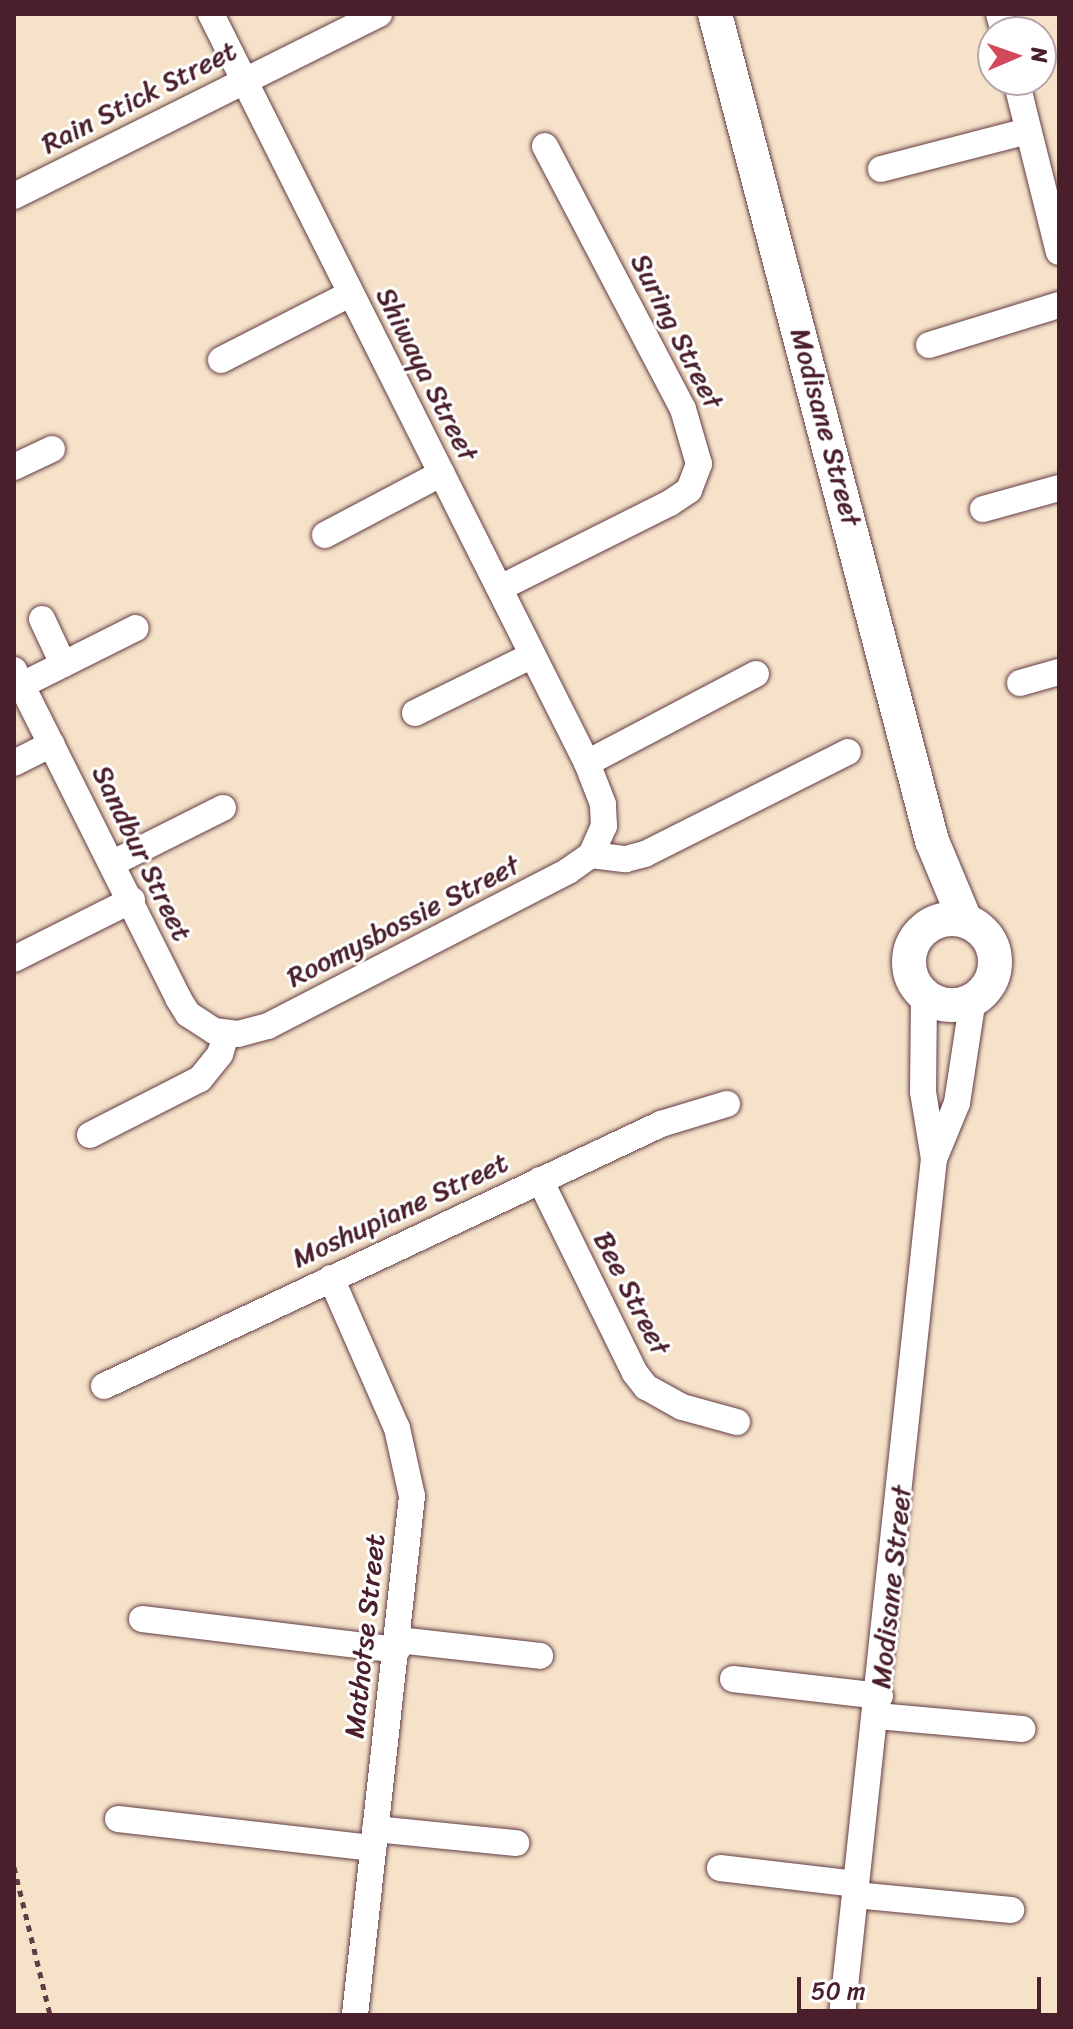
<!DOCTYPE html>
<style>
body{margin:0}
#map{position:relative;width:1073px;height:2029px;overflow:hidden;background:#f5e2c9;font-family:Sriracha,sans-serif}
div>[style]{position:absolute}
.path>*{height:5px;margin-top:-2.5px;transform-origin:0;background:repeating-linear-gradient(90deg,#643c43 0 6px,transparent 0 12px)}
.roads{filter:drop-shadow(0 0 2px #643c43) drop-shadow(0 0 2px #643c43)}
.minor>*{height:26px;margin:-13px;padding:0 13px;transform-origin:13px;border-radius:13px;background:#fff}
.tertiary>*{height:34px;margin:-17px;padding:0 17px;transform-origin:17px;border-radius:17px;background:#fff}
.tertiary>.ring{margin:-17px;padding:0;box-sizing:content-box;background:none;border:34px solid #fff;border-radius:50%}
span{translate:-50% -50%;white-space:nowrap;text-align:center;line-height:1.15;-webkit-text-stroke:6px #fff;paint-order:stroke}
.street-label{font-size:28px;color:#4a1f2b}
.frame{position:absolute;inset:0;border:16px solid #4a1f2b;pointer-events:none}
.north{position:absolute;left:977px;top:16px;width:80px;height:80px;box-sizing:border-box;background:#fff;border:2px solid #b7a5aa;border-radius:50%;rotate:88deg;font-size:22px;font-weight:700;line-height:32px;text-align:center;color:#4a1f2b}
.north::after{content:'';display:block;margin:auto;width:28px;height:36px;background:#d1495b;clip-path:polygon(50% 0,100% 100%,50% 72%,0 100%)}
.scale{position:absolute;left:797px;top:1977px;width:244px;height:36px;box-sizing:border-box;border:4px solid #4a1f2b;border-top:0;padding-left:10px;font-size:24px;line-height:28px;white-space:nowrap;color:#4a1f2b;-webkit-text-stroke:6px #fff;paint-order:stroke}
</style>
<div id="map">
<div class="path">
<i style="left:14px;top:1867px;width:152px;rotate:76.3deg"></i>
</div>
<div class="roads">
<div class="minor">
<i style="left:999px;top:14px;width:19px;rotate:74deg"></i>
<i style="left:1016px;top:80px;width:177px;rotate:76deg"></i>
<i style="left:881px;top:169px;width:152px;rotate:-14.5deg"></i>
<i style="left:14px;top:196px;width:408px;rotate:-26.5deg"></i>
<i style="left:929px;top:345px;width:136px;rotate:-17.1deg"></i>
<i style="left:221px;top:360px;width:145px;rotate:-27.1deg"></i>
<i style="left:14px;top:467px;width:42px;rotate:-25.3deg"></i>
<i style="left:983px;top:509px;width:79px;rotate:-15.4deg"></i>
<i style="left:325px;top:535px;width:132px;rotate:-27.9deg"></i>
<i style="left:502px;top:587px;width:188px;rotate:-26.6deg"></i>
<i style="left:670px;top:503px;width:23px;rotate:-34deg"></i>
<i style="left:689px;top:490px;width:28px;rotate:-69deg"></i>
<i style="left:699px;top:464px;width:57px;rotate:-106.2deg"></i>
<i style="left:683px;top:409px;width:297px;rotate:-117.7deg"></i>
<i style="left:42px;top:619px;width:50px;rotate:65deg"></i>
<i style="left:14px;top:670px;width:367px;rotate:63.4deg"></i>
<i style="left:178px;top:998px;width:19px;rotate:58deg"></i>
<i style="left:188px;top:1014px;width:31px;rotate:33deg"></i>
<i style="left:214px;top:1031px;width:24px;rotate:7deg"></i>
<i style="left:238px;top:1034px;width:31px;rotate:-15deg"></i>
<i style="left:268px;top:1026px;width:338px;rotate:-27.3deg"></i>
<i style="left:568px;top:871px;width:28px;rotate:-35deg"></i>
<i style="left:591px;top:855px;width:32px;rotate:-66deg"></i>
<i style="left:604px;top:826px;width:22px;rotate:-93deg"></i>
<i style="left:603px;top:804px;width:44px;rotate:-111.3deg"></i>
<i style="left:587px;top:763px;width:838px;rotate:-116.66deg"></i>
<i style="left:1020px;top:683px;width:41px;rotate:-15.8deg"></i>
<i style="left:22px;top:685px;width:127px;rotate:-26.6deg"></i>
<i style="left:415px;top:713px;width:131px;rotate:-26.2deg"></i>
<i style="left:14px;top:763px;width:42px;rotate:-26.6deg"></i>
<i style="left:587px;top:763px;width:191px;rotate:-27.8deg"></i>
<i style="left:591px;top:855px;width:35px;rotate:7deg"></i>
<i style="left:626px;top:859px;width:20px;rotate:-15deg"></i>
<i style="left:645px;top:854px;width:227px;rotate:-26.7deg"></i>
<i style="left:113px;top:863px;width:123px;rotate:-26.6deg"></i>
<i style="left:14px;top:959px;width:132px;rotate:-26.6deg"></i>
<i style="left:90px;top:1135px;width:123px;rotate:-27deg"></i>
<i style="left:200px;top:1079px;width:32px;rotate:-51deg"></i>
<i style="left:220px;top:1054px;width:22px;rotate:-72deg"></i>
<i style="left:934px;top:1159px;width:61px;rotate:-67.7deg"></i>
<i style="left:957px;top:1103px;width:105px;rotate:-81.3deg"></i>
<i style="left:540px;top:1180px;width:215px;rotate:63.8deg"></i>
<i style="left:635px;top:1373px;width:18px;rotate:52deg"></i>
<i style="left:646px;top:1387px;width:41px;rotate:29.1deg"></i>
<i style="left:682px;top:1407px;width:57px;rotate:15.3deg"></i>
<i style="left:331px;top:1278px;width:164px;rotate:66.3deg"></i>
<i style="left:397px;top:1428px;width:70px;rotate:77.6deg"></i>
<i style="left:412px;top:1496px;width:522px;rotate:96.27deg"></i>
<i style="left:104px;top:1386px;width:616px;rotate:-25.19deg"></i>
<i style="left:661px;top:1124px;width:69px;rotate:-16.9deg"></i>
<i style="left:142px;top:1619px;width:257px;rotate:6.9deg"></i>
<i style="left:398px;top:1640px;width:143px;rotate:6.4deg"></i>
<i style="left:733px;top:1679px;width:148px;rotate:6.6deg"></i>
<i style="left:877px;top:1716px;width:146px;rotate:5.1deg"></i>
<i style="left:118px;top:1819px;width:257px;rotate:6.5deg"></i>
<i style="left:375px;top:1829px;width:142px;rotate:5.7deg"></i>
<i style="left:720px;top:1868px;width:137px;rotate:6.7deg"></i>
<i style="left:855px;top:1895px;width:157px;rotate:5.5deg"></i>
<i style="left:842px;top:2015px;width:861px;rotate:-83.87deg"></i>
<i style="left:934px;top:1159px;width:68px;rotate:-99.3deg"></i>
<i style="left:923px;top:1092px;width:98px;rotate:-89.4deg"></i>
</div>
<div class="tertiary">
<i style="left:715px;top:14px;width:855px;rotate:75.3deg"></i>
<i style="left:932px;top:841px;width:86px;rotate:67.3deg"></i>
<i class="ring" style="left:909px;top:919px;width:52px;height:52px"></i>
</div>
</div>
<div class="street-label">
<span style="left:139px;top:97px;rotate:-27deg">Rain Stick Street</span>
<span style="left:677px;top:331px;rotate:63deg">Suring Street</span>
<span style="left:427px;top:374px;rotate:63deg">Shiwaya Street</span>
<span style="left:826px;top:427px;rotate:75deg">Modisane Street</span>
<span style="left:142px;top:853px;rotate:64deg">Sandbur Street</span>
<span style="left:403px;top:921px;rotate:-27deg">Roomysbossie Street</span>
<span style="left:400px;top:1210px;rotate:-25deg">Moshupiane Street</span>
<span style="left:632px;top:1293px;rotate:63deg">Bee Street</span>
<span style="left:891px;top:1587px;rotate:-84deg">Modisane Street</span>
<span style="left:365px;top:1636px;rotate:-84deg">Mathotse Street</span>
</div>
<div class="frame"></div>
<div class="north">N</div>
<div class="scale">50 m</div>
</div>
